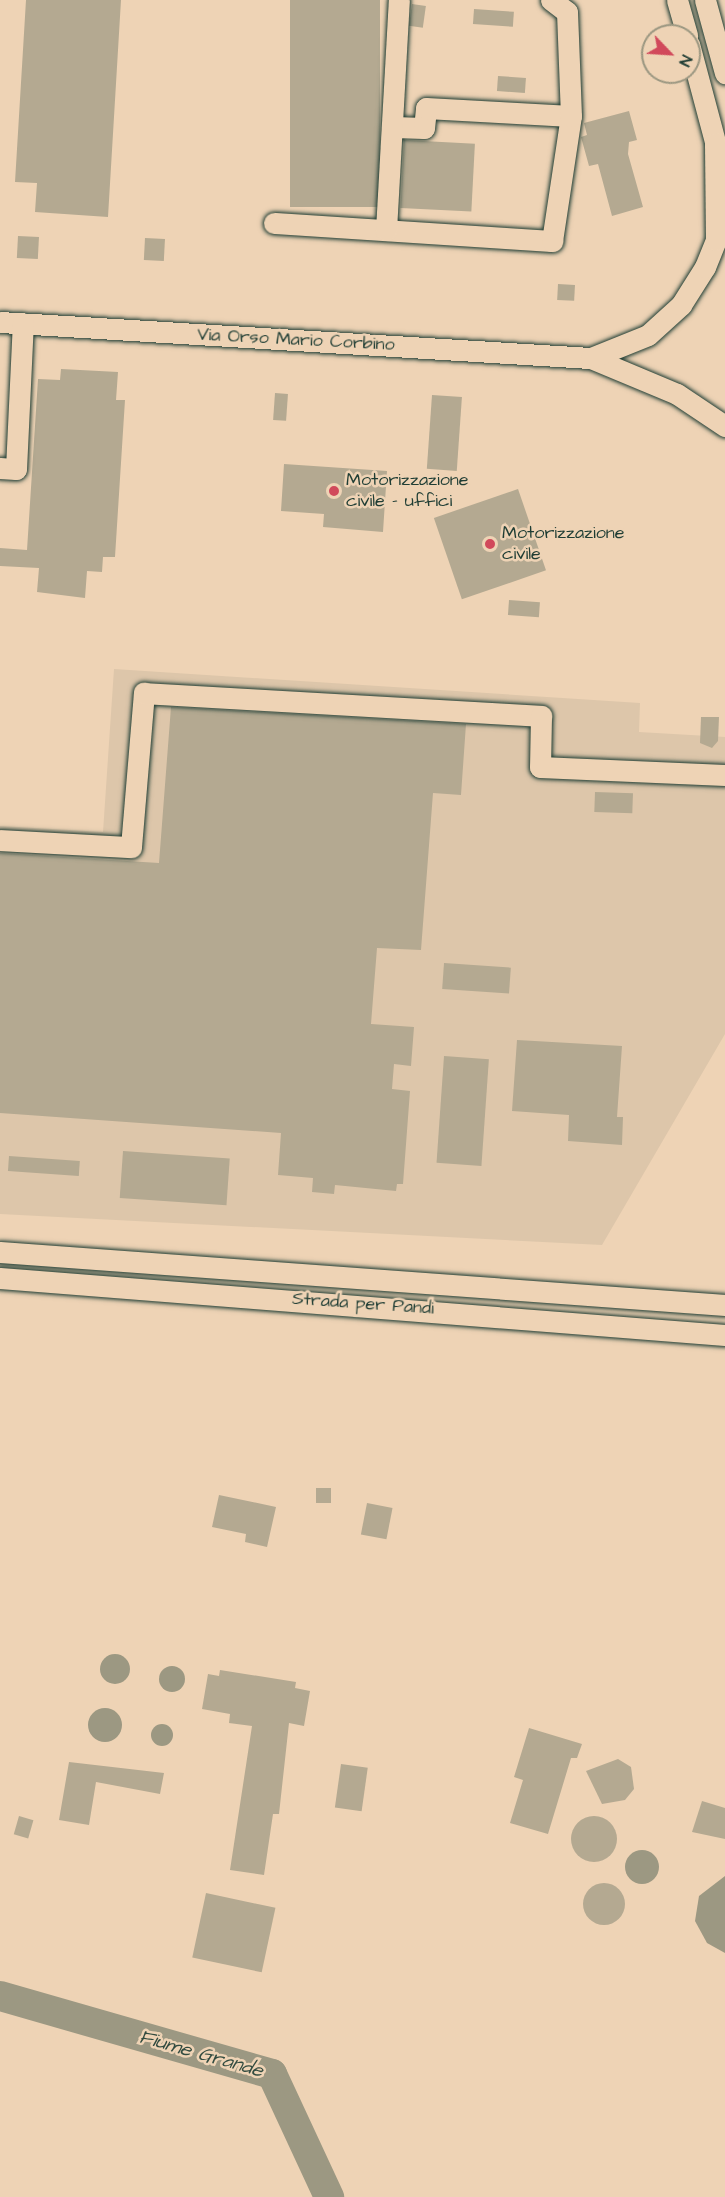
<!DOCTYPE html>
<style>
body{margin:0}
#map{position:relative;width:725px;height:2197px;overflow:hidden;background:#eed3b5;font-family:"Architects Daughter",sans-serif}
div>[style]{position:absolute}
.built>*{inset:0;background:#ddc6aa}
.water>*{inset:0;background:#9c9882}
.round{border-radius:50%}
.river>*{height:30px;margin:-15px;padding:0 15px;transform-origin:15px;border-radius:15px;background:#9c9882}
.building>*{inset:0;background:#b4a991;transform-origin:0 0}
.roads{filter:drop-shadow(0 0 2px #1f3d34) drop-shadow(0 0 2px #1f3d34)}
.minor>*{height:21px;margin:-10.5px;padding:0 10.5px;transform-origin:10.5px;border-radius:10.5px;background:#eed3b5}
.dots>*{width:16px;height:16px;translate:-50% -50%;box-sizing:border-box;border:3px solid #eed3b5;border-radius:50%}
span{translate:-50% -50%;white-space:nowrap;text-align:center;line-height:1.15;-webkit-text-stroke:5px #eed3b5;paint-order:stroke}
.street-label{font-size:18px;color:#1f3d34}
.poi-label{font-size:18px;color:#1f3d34}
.left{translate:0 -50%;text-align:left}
.water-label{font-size:20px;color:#324b40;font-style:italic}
.north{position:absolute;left:641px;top:24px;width:60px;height:60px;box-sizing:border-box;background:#eed3b5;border:2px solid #9b9781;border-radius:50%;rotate:115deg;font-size:16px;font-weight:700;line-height:24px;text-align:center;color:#1f3d34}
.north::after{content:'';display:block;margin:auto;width:21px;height:27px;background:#d1495b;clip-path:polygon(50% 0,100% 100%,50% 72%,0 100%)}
</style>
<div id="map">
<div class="built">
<i style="clip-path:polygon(114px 669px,640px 703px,639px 732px,725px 737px,725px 1034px,602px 1245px,0 1214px,0 826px,103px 832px)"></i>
</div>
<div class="water">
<i class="round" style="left:100px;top:1654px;width:30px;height:30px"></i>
<i class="round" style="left:159px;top:1666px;width:26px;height:26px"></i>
<i class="round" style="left:88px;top:1708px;width:34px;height:34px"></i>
<i class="round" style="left:151px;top:1724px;width:22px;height:22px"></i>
<i class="round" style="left:625px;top:1850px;width:34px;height:34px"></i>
<i style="clip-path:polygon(725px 1876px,725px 1953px,707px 1943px,695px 1921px,699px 1896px)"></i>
</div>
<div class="river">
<i style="left:0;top:1996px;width:283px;rotate:16deg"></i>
<i style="left:272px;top:2074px;width:136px;rotate:65.1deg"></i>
</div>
<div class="building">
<i style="clip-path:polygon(26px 0,121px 0,108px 217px,35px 212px,37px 183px,15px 182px)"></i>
<i style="left:290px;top:0;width:90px;height:207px"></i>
<i style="left:412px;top:4px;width:14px;height:22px;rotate:8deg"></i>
<i style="left:474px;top:9px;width:40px;height:15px;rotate:4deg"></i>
<i style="left:498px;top:76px;width:28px;height:15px;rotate:4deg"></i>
<i style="clip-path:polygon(629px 111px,637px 140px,629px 142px,628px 154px,643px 207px,612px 216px,598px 164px,589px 166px,581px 137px,587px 135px,584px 123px)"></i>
<i style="left:404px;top:140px;width:71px;height:68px;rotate:3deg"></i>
<i style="left:18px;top:236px;width:21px;height:22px;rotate:3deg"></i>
<i style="left:145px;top:238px;width:20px;height:22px;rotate:3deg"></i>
<i style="left:558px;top:284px;width:17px;height:16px;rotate:3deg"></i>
<i style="clip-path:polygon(61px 369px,118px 372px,116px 400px,125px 400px,115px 557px,103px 557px,102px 572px,87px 571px,85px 598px,37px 592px,39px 568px,0 566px,0 548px,27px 550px,38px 379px,60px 380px)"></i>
<i style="left:275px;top:393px;width:13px;height:27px;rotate:4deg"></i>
<i style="left:432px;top:395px;width:30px;height:74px;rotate:4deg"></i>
<i style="clip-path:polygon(284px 464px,387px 471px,383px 532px,323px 527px,324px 514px,281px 511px)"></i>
<i style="left:518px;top:489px;width:86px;height:89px;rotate:71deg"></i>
<i style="left:509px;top:600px;width:31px;height:15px;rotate:4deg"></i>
<i style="clip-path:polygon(171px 707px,466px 724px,461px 795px,433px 793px,421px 950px,377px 948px,371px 1024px,414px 1027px,411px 1066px,394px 1064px,392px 1089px,410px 1091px,403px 1184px,397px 1184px,396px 1191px,335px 1185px,334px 1194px,312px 1192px,313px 1178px,278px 1175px,281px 1133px,0 1113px,0 853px,159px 863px)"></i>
<i style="clip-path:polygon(701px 717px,719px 717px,718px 741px,712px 748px,700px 743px)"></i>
<i style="left:595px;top:792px;width:38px;height:20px;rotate:2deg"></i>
<i style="left:444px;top:963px;width:67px;height:26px;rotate:4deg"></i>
<i style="clip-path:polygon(517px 1040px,622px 1046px,617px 1117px,623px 1117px,622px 1145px,568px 1141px,569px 1115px,512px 1111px)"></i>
<i style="left:444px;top:1056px;width:45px;height:107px;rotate:4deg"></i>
<i style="left:123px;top:1151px;width:107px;height:47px;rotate:4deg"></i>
<i style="left:9px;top:1156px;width:71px;height:15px;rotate:4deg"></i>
<i style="left:316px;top:1488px;width:15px;height:15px"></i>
<i style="clip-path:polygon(219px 1495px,276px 1507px,267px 1547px,245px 1542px,246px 1534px,212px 1527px)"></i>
<i style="left:367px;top:1503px;width:26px;height:32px;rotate:11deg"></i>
<i style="clip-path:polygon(220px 1670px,296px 1682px,295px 1688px,310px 1691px,304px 1726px,289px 1723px,279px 1814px,273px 1814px,264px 1875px,230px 1870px,252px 1726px,229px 1723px,230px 1714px,202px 1709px,208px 1674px,219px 1676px)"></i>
<i style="clip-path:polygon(529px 1728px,582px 1744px,577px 1758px,571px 1758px,548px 1834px,510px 1823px,523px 1780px,514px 1777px)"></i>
<i style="clip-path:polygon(618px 1759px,631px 1767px,634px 1789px,625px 1800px,602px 1804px,586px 1771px)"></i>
<i style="clip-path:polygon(69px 1762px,164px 1773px,160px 1794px,96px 1782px,89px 1825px,59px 1820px)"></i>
<i style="left:341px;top:1764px;width:27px;height:44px;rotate:8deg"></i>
<i style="clip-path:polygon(702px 1801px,725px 1808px,725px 1839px,692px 1832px)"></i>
<i style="left:19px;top:1816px;width:15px;height:19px;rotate:16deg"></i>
<i class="round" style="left:571px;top:1816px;width:46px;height:46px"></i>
<i class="round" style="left:583px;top:1883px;width:42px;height:42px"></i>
<i style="left:206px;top:1893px;width:71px;height:66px;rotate:12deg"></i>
</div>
<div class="roads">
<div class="minor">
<i style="left:677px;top:0;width:37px;rotate:74deg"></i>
<i style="left:705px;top:0;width:76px;rotate:74.7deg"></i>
<i style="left:689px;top:44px;width:117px;rotate:75.1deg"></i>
<i style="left:393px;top:127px;width:31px;rotate:2deg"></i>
<i style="left:424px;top:128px;width:20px;rotate:-84deg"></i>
<i style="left:426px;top:108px;width:145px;rotate:3.2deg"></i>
<i style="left:274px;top:223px;width:279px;rotate:3.7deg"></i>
<i style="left:552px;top:241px;width:126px;rotate:-81.4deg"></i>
<i style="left:571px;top:116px;width:104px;rotate:-92.2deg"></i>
<i style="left:567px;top:12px;width:20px;rotate:-143deg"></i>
<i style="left:386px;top:230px;width:230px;rotate:-86.8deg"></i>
<i style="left:0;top:322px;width:592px;rotate:3.49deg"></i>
<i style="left:591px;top:358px;width:93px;rotate:22.7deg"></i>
<i style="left:677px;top:394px;width:58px;rotate:33.7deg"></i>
<i style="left:591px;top:358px;width:61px;rotate:-22deg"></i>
<i style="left:648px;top:335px;width:45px;rotate:-42.3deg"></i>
<i style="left:681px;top:305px;width:45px;rotate:-57.7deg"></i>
<i style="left:705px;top:267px;width:29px;rotate:-68deg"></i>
<i style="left:716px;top:240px;width:97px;rotate:-90.6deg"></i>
<i style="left:0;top:468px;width:16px;rotate:4deg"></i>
<i style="left:16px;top:469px;width:146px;rotate:-87.3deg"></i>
<i style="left:0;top:840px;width:131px;rotate:3.1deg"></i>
<i style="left:131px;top:847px;width:155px;rotate:-85.2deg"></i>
<i style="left:144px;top:693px;width:398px;rotate:3.3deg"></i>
<i style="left:541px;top:716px;width:51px;rotate:91.1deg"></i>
<i style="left:540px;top:767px;width:185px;rotate:2.5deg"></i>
<i style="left:0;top:1252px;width:727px;rotate:4.18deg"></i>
<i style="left:0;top:1278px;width:727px;rotate:4.5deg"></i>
</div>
</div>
<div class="dots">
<i style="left:334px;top:491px;background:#d1495b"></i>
<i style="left:490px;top:544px;background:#d1495b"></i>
</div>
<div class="street-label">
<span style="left:296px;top:340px;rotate:3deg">Via Orso Mario Corbino</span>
<span style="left:363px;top:1304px;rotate:4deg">Strada per Pandi</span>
</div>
<div class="poi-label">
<span class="left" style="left:346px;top:491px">Motorizzazione<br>civile - uffici</span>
<span class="left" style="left:502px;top:544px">Motorizzazione<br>civile</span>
</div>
<div class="water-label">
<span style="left:201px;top:2054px;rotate:16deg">Fiume Grande</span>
</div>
<div class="north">N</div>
</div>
